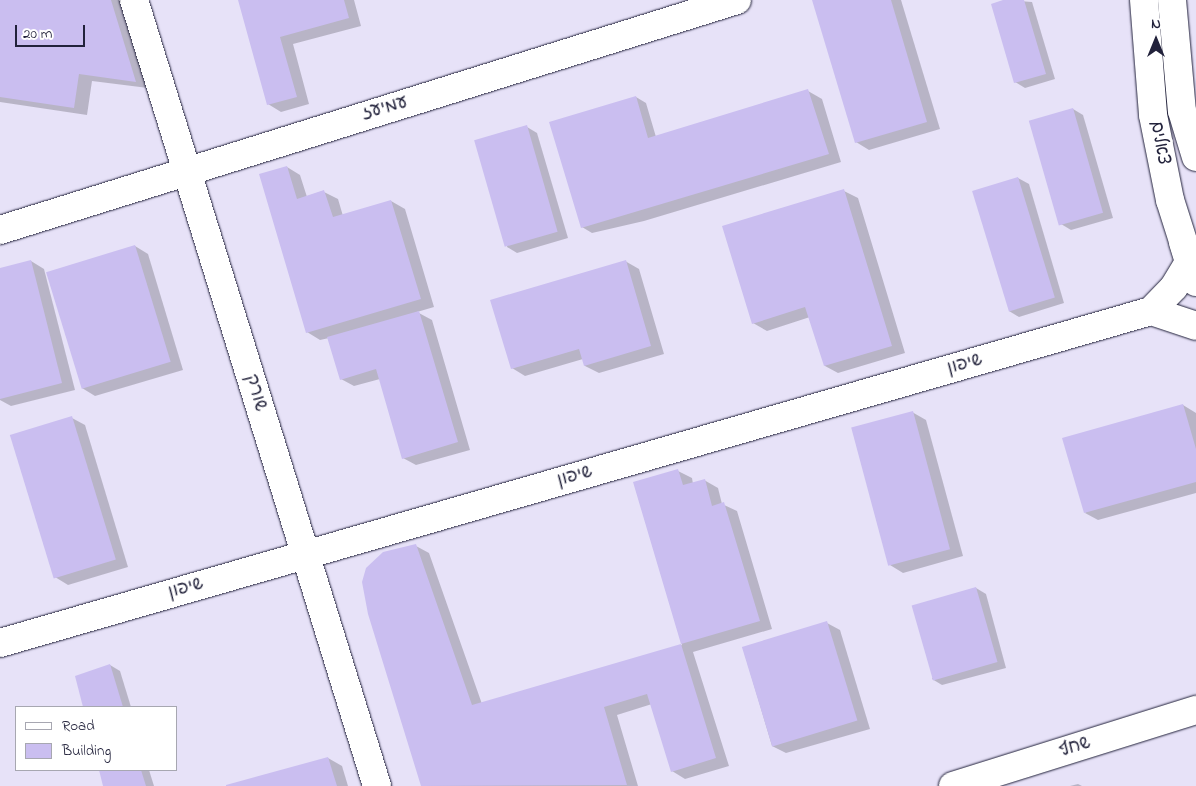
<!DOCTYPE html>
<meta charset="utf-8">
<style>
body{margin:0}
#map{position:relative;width:1196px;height:786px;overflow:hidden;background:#f4f2fc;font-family:"Indie Flower","Playpen Sans Hebrew",sans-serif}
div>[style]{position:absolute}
.built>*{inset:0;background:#e7e2f8}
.shadow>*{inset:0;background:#0003}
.building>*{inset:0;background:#cabef0;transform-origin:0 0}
.roads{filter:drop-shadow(0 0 1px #22223b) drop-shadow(0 0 1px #22223b)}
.minor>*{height:28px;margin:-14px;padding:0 14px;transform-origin:14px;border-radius:14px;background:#fff}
.tertiary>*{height:28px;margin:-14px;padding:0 14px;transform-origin:14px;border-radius:14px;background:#fff}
span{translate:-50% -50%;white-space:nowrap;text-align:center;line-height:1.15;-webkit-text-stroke:5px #fff;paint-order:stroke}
.street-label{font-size:18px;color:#22223b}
.legend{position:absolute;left:15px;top:706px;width:162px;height:65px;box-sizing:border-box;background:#fff;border:1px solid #a7a7b1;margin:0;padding:6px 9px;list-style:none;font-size:15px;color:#22223b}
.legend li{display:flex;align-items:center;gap:10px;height:25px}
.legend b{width:25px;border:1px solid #a7a7b1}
.north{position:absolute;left:1131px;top:15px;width:50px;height:50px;-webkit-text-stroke:4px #fff;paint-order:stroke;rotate:0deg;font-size:14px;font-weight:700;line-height:20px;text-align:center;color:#22223b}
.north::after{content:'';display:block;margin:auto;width:18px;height:22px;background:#22223b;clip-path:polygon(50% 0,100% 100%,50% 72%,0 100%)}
.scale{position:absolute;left:15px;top:25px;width:70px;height:22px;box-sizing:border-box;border:2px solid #22223b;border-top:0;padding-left:6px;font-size:15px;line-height:18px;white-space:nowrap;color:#22223b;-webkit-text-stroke:4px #fff;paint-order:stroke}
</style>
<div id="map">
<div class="built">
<i style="clip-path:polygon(evenodd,0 0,1196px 0,1196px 786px,0 786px,0 0,16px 707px,176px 707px,176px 770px,16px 770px,16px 707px)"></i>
</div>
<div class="shadow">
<i style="clip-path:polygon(0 0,122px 0,148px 88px,92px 81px,87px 115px,0 102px)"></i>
<i style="clip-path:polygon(239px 0,354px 0,361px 26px,293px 44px,309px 104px,281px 112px,268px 104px)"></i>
<i style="clip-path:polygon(814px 0,901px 0,940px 129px,869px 150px,856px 142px)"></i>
<i style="clip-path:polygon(1008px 0,1032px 2px,1055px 79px,1025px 88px,1015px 82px)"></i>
<i style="clip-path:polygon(808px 91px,822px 99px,841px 162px,644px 221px,592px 233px,582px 227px,636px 97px,646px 103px,656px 137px)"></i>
<i style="clip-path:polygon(1073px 109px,1083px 115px,1113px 218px,1071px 230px,1061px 224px)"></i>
<i style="clip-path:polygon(527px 127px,537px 133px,568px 238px,517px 253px,507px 247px)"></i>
<i style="clip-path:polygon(287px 167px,300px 175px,307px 197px,324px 192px,338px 199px,343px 216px,391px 201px,405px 209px,434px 307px,417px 312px,432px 320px,470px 450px,416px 465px,403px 458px,380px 379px,354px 386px,341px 379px,329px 338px,320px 340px,307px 332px)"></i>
<i style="clip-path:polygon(1018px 178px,1029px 184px,1064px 303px,1019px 317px,1009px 311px)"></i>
<i style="clip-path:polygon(844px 191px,858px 198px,905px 353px,838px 373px,825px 366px,810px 317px,767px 331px,753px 323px)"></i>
<i style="clip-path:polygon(135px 246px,148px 254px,183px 370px,95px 396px,82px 388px)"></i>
<i style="clip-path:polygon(31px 261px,44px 269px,75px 390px,11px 406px,0 400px,0 269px)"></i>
<i style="clip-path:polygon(625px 261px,639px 269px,664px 354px,599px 373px,585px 366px,583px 359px,525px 376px,512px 368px)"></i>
<i style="clip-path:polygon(1183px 405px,1196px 413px,1196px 493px,1098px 520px,1085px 513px)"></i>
<i style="clip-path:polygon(912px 412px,926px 420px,963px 556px,903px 573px,890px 565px)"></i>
<i style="clip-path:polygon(72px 418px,85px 425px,128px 567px,68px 585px,55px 577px)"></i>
<i style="clip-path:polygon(678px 471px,692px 478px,693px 484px,704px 480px,718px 488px,722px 504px,737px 511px,772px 629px,693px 652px,729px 766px,685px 779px,672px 771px,652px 704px,617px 715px,638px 786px,422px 786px,369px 614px,416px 546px,429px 553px,482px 704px,682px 645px,634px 483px)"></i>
<i style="clip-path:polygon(976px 588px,986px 594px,1006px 668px,942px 685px,932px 679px)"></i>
<i style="clip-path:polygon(827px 623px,840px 630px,870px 729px,786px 753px,772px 746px,743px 648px)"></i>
<i style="clip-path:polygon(110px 665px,120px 671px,131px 707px,84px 707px,76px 677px)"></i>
<i style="clip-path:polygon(328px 758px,342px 766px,348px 786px,229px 786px)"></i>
<i style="clip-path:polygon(100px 770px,149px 770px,154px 786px,104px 786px)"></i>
<i style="clip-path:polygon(1078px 784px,1082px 786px,1070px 786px)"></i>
</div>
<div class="building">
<i style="clip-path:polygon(0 0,111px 0,136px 82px,79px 74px,74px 108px,0 97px)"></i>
<i style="clip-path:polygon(238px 0,344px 0,349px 18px,280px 37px,297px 97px,267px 105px)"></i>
<i style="clip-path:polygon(812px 0,891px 0,927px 122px,855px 143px)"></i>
<i style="clip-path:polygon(1003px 0,1024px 0,1046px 74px,1014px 83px,991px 4px)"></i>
<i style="clip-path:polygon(808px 89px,829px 154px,581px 228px,549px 122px,636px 96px,648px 138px)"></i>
<i style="left:1073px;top:108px;width:109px;height:46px;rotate:74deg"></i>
<i style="left:527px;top:125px;width:111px;height:55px;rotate:74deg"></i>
<i style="clip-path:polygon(287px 166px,297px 199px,324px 190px,333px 217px,391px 200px,421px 299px,306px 333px,259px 174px)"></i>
<i style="left:1018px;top:177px;width:126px;height:48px;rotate:73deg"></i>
<i style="clip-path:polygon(844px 189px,892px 346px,824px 366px,805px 307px,752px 324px,722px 226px)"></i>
<i style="left:135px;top:245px;width:122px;height:93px;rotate:73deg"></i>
<i style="clip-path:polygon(31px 260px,62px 383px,0 399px,0 268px)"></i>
<i style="clip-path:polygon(626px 260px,651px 346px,584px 366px,579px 349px,511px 369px,490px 300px)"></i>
<i style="clip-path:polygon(419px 311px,458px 442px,402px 459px,376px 369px,340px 380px,327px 337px)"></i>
<i style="clip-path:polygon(1183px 404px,1196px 449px,1196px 482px,1084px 513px,1062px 438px)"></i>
<i style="left:913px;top:411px;width:143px;height:64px;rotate:75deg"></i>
<i style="left:72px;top:416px;width:150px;height:65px;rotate:73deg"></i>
<i style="clip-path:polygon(678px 469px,683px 485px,705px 479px,712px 506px,724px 502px,760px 621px,681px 644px,633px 482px)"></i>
<i style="clip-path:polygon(416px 544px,472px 705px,681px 644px,716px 758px,671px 772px,647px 694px,604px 707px,627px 785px,421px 786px,368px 614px,362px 582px,366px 568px,383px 552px)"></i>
<i style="left:976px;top:587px;width:78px;height:67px;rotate:74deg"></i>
<i style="left:827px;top:621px;width:104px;height:89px;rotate:73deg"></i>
<i style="clip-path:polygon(110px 664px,123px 707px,83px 707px,75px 676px)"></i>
<i style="clip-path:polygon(328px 757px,337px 786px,226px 786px,226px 785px)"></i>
<i style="clip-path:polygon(99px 770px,141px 770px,146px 786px,103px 786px)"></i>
</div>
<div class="roads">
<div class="minor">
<i style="left:134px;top:0;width:823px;rotate:72.82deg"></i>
<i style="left:0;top:230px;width:772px;rotate:-17.33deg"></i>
<i style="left:1151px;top:311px;width:47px;rotate:18.4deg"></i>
<i style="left:0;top:643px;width:1198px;rotate:-16.09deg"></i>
<i style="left:1151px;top:311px;width:33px;rotate:-46deg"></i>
<i style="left:1174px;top:287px;width:29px;rotate:-59deg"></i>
<i style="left:1189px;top:262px;width:21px;rotate:-107deg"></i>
<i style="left:953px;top:786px;width:255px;rotate:-17.4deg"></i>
</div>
<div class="tertiary">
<i style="left:1144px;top:0;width:115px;rotate:85.5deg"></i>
<i style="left:1153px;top:115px;width:87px;rotate:78.7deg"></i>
<i style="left:1170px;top:200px;width:86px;rotate:72.4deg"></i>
<i style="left:1172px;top:0;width:111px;rotate:84.9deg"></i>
<i style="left:1182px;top:111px;width:48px;rotate:73.1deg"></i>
</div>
</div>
<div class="street-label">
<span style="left:385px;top:109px;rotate:-17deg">עמיעז</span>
<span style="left:1159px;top:143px;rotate:79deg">צאלים</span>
<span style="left:965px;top:365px;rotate:-16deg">שיפון</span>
<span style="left:255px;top:393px;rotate:73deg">שורק</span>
<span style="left:575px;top:477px;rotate:-16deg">שיפון</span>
<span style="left:186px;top:589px;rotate:-16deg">שיפון</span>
<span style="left:1075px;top:748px;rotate:-17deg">שחף</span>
</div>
<ul class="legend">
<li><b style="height:6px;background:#fff"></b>Road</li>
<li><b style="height:14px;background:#cabef0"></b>Building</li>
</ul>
<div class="north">N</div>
<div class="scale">20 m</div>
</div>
